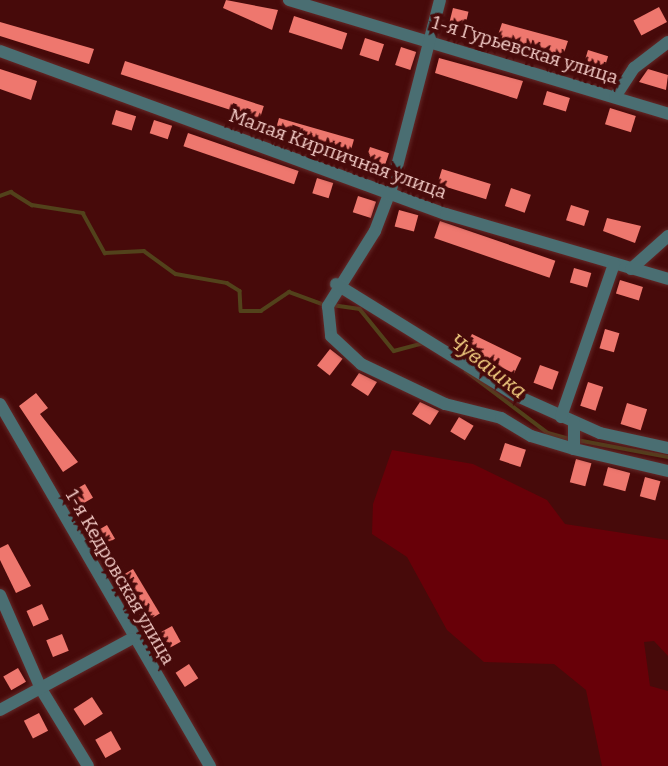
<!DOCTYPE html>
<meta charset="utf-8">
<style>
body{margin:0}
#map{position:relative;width:668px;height:766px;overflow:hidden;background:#470a0a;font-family:Bitter,serif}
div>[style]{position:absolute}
.green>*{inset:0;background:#680008}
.stream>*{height:3.5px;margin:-1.75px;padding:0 1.75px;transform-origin:1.75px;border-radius:1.75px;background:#52421b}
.building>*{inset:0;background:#ee776e;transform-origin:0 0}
.roads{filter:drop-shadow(0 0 2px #632928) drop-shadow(0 0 2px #632928)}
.minor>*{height:12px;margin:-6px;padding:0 6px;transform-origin:6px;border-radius:6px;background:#4a6e72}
span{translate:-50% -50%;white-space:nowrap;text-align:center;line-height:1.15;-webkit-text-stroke:7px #470a0a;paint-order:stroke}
.street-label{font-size:19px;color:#f4cdc8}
.water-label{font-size:21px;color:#f9d585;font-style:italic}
</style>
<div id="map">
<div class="green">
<i style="clip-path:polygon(392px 450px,473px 464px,547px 500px,565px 524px,668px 540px,668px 656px,654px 641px,644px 642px,650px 686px,668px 691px,668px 766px,602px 766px,586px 690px,554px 664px,484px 662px,447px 630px,407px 557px,372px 534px,373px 504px)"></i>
</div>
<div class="stream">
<i style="left:0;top:196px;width:12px;rotate:-20deg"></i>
<i style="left:11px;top:192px;width:25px;rotate:32deg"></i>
<i style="left:32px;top:205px;width:52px;rotate:8.9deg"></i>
<i style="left:83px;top:213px;width:46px;rotate:61.2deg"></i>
<i style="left:105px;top:253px;width:39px;rotate:-3deg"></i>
<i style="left:144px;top:251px;width:39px;rotate:36deg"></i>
<i style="left:176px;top:274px;width:52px;rotate:10deg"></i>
<i style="left:227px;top:283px;width:15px;rotate:32deg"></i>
<i style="left:240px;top:291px;width:20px;rotate:87deg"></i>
<i style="left:241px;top:311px;width:20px"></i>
<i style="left:261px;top:311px;width:34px;rotate:-34deg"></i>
<i style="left:289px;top:292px;width:38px;rotate:20deg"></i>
<i style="left:332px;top:305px;width:28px;rotate:8deg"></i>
<i style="left:360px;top:309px;width:54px;rotate:51deg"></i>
<i style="left:394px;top:351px;width:30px;rotate:-15deg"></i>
<i style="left:466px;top:371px;width:103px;rotate:37.1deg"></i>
<i style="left:548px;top:433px;width:23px;rotate:15deg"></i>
<i style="left:577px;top:440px;width:93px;rotate:10.6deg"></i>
</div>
<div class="building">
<i style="clip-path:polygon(226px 0,278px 10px,272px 30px,223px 8px)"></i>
<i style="left:659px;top:7px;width:17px;height:29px;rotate:62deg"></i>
<i style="left:453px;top:8px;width:16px;height:15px;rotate:14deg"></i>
<i style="left:294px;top:16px;width:56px;height:17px;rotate:18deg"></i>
<i style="clip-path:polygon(0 22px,94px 49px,89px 64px,0 36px)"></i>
<i style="clip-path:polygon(502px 23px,568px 41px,561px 62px,497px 38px)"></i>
<i style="left:365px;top:38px;width:20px;height:18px;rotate:18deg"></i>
<i style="left:401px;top:47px;width:16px;height:19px;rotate:18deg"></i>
<i style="left:588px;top:50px;width:21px;height:20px;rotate:17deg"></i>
<i style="clip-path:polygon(439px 58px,523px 81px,517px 99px,435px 73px)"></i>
<i style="left:125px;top:61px;width:146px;height:14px;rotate:18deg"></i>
<i style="clip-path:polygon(0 69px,37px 81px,31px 100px,0 89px)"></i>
<i style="clip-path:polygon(648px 69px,668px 75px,666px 90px,639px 82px)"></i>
<i style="left:547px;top:91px;width:24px;height:14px;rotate:17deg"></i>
<i style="left:610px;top:108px;width:27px;height:17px;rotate:17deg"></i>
<i style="left:116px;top:110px;width:21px;height:15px;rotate:17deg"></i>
<i style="left:279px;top:118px;width:78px;height:14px;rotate:16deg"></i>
<i style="left:154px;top:120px;width:19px;height:14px;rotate:18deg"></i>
<i style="left:188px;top:133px;width:117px;height:14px;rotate:19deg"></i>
<i style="left:370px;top:147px;width:20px;height:14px;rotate:18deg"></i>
<i style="left:442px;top:169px;width:51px;height:16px;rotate:17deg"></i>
<i style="left:317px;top:178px;width:17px;height:16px;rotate:17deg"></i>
<i style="left:511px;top:188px;width:21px;height:19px;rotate:19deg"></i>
<i style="left:358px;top:196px;width:19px;height:17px;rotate:18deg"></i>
<i style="left:571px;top:205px;width:19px;height:16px;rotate:18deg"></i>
<i style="left:399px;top:210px;width:20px;height:17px;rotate:15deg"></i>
<i style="clip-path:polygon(607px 218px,641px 226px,635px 243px,603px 231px)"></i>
<i style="left:440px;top:221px;width:122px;height:18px;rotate:19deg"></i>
<i style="left:574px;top:268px;width:18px;height:15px;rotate:16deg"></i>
<i style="left:620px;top:280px;width:24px;height:14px;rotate:17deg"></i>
<i style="left:605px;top:329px;width:15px;height:20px;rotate:16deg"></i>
<i style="left:472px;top:334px;width:55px;height:17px;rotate:26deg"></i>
<i style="left:330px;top:349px;width:16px;height:21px;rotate:38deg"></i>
<i style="left:540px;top:365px;width:20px;height:19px;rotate:20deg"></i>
<i style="clip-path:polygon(359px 373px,377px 382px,368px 396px,351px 385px)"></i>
<i style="left:588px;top:382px;width:16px;height:25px;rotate:18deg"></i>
<i style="clip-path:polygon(36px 393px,48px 408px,40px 414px,78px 462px,63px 472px,19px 406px)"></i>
<i style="clip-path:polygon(420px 402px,439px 411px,430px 425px,412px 414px)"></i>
<i style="left:627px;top:403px;width:21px;height:22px;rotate:17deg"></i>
<i style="left:459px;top:417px;width:17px;height:17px;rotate:31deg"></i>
<i style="left:505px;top:443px;width:22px;height:18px;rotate:18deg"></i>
<i style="left:576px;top:459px;width:16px;height:24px;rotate:15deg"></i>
<i style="left:608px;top:467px;width:23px;height:19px;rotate:15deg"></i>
<i style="left:645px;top:477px;width:16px;height:20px;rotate:15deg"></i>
<i style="left:85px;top:484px;width:16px;height:20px;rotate:60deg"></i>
<i style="left:107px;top:525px;width:16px;height:23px;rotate:60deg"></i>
<i style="clip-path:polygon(8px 544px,31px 586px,16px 593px,0 560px,0 548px)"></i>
<i style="left:133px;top:569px;width:52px;height:18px;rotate:59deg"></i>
<i style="left:42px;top:604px;width:17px;height:17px;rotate:66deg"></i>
<i style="left:172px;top:626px;width:18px;height:16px;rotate:61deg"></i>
<i style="left:62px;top:634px;width:18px;height:17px;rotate:68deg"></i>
<i style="left:189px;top:664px;width:17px;height:16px;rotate:57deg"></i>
<i style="left:18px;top:668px;width:16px;height:17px;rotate:60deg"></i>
<i style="left:92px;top:697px;width:20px;height:22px;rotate:57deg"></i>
<i style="left:39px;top:713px;width:20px;height:17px;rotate:63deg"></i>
<i style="left:111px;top:731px;width:21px;height:18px;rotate:61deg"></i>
</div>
<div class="roads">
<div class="minor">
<i style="left:289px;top:0;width:396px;rotate:16.7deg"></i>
<i style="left:440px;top:0;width:195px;rotate:104.5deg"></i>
<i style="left:391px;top:189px;width:45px;rotate:110.9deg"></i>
<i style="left:375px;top:231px;width:89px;rotate:122.1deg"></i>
<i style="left:328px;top:306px;width:30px;rotate:84deg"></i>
<i style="left:331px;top:336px;width:41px;rotate:43deg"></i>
<i style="left:361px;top:364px;width:93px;rotate:25.5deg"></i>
<i style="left:445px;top:404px;width:58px;rotate:14deg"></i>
<i style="left:501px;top:418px;width:35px;rotate:31deg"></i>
<i style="left:531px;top:436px;width:45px;rotate:16.8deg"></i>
<i style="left:574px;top:449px;width:97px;rotate:13.2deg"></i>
<i style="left:0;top:51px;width:475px;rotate:20.1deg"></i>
<i style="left:446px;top:214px;width:231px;rotate:16.3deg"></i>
<i style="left:615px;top:97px;width:35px;rotate:-57deg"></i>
<i style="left:634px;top:68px;width:43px;rotate:-37.4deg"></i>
<i style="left:631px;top:269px;width:50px;rotate:-41.7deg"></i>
<i style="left:336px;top:284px;width:211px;rotate:31.8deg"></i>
<i style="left:515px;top:395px;width:93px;rotate:24.1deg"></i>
<i style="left:600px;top:433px;width:70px;rotate:12.4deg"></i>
<i style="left:0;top:404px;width:419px;rotate:59.9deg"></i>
<i style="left:561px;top:417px;width:162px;rotate:-70.9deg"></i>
<i style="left:574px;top:449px;width:27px;rotate:-90deg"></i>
<i style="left:0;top:595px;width:103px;rotate:66.4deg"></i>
<i style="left:41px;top:689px;width:90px;rotate:58.6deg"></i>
<i style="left:0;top:710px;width:149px;rotate:-28.5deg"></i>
</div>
</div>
<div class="street-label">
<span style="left:525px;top:50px;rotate:17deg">1-я Гурьевская улица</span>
<span style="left:338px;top:154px;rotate:20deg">Малая Кирпичная улица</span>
<span style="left:120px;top:577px;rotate:60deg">1-я Кедровская улица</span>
</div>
<div class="water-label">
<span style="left:488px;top:366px;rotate:38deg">Чувашка</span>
</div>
</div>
